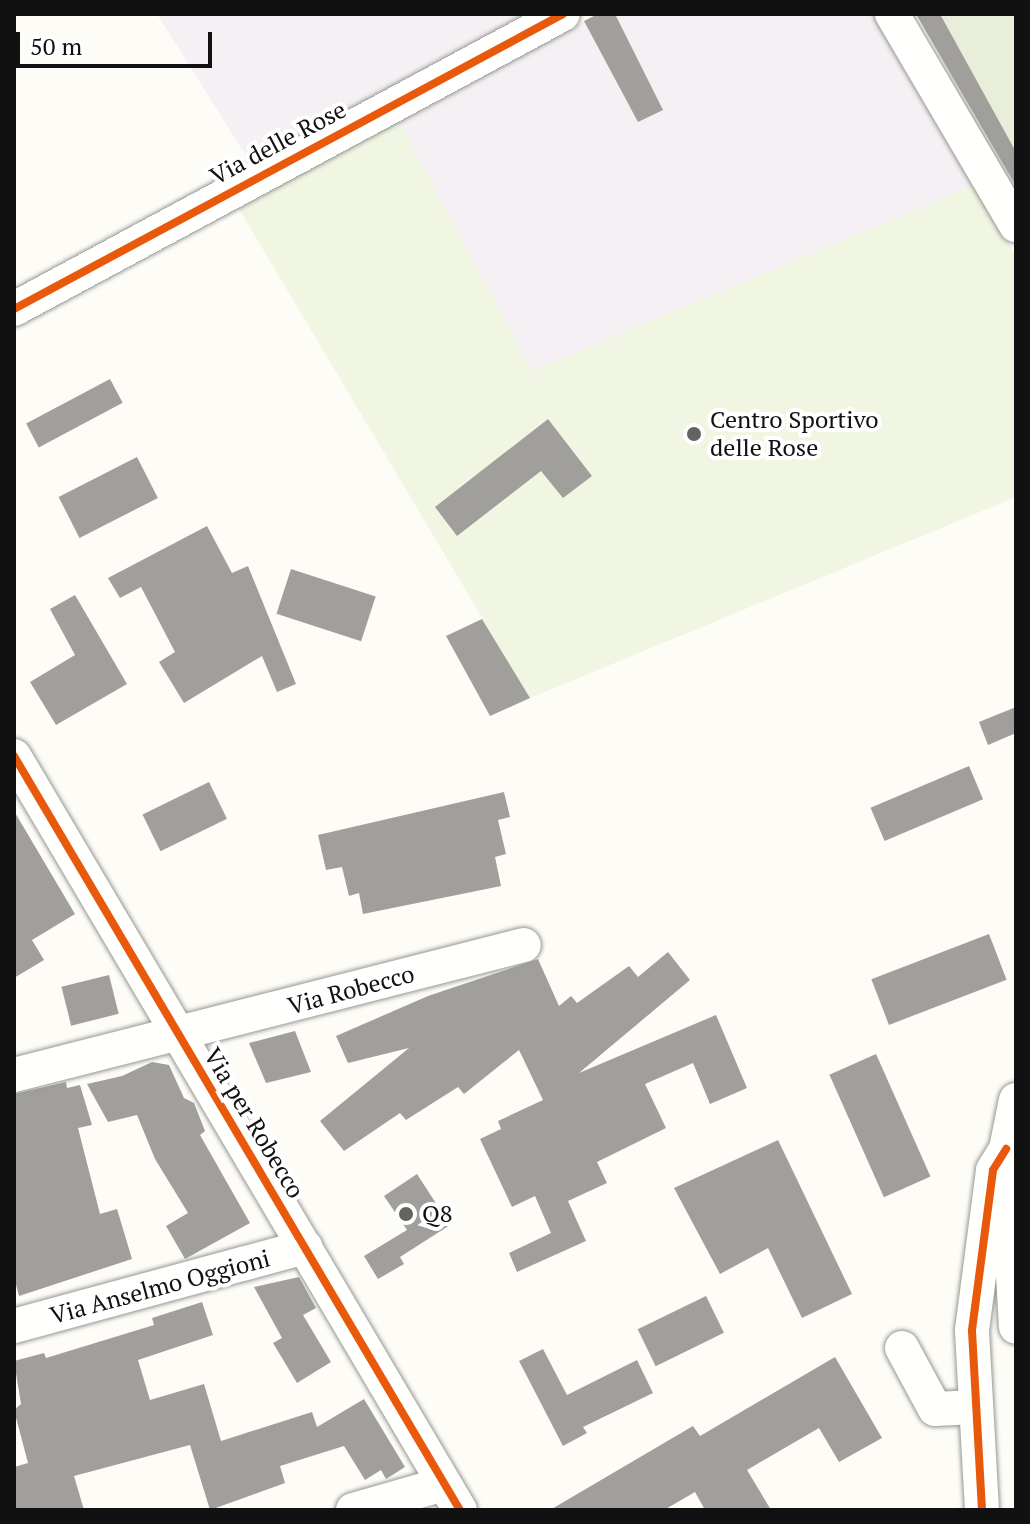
<!DOCTYPE html>
<style>
body{margin:0}
#map{position:relative;width:1030px;height:1524px;overflow:hidden;background:#fdfcf7;font-family:"PT Serif",serif}
div>[style]{position:absolute}
.industrial>*{inset:0;background:#f5f0f3}
.cemetery>*{inset:0;background:#e9eedb}
.pitch>*{inset:0;background:#f0f6e1}
.building>*{inset:0;background:#a19f9c;transform-origin:0 0}
.roads{filter:drop-shadow(0 0 2px #979795) drop-shadow(0 0 2px #979795)}
.minor>*{height:34px;margin:-17px;padding:0 17px;transform-origin:17px;border-radius:17px;background:#fffffe}
.cycleway>*{height:8px;margin:-4px;padding:0 4px;transform-origin:4px;border-radius:4px;background:#e8590c}
.dots>*{width:22px;height:22px;translate:-50% -50%;box-sizing:border-box;border:4px solid #fff;border-radius:50%}
span{translate:-50% -50%;white-space:nowrap;text-align:center;line-height:1.15;-webkit-text-stroke:8px #fff;paint-order:stroke}
.street-label{font-size:24px;color:#111}
.poi-label{font-size:24px;color:#111}
.left{translate:0 -50%;text-align:left}
.frame{position:absolute;inset:0;border:16px solid #111;pointer-events:none}
.scale{position:absolute;left:16px;top:32px;width:196px;height:36px;box-sizing:border-box;border:4px solid #111;border-top:0;padding-left:10px;font-size:24px;line-height:28px;white-space:nowrap;color:#111;-webkit-text-stroke:6px #fff;paint-order:stroke}
</style>
<div id="map">
<div class="industrial">
<i style="clip-path:polygon(157px 14px,531px 14px,250px 162px)"></i>
<i style="clip-path:polygon(598px 14px,877px 14px,975px 185px,532px 371px,398px 120px)"></i>
</div>
<div class="cemetery">
<i style="clip-path:polygon(916px 14px,1016px 14px,1016px 195px,971px 114px)"></i>
</div>
<div class="pitch">
<i style="clip-path:polygon(398px 120px,532px 371px,975px 185px,1016px 256px,1016px 497px,530px 698px,239px 209px)"></i>
</div>
<div class="building">
<i style="clip-path:polygon(598px 14px,615px 14px,663px 110px,638px 122px,584px 21px)"></i>
<i style="clip-path:polygon(916px 14px,940px 14px,1016px 152px,1016px 186px)"></i>
<i style="left:110px;top:379px;width:27px;height:95px;rotate:62deg"></i>
<i style="clip-path:polygon(548px 419px,592px 476px,563px 498px,541px 471px,457px 536px,435px 507px)"></i>
<i style="left:137px;top:457px;width:46px;height:88px;rotate:63deg"></i>
<i style="clip-path:polygon(207px 526px,232px 573px,248px 566px,296px 684px,277px 692px,262px 656px,184px 703px,159px 662px,175px 652px,141px 587px,120px 598px,108px 578px)"></i>
<i style="left:291px;top:569px;width:89px;height:47px;rotate:18deg"></i>
<i style="clip-path:polygon(75px 595px,127px 684px,56px 725px,30px 682px,75px 655px,50px 609px)"></i>
<i style="clip-path:polygon(482px 619px,530px 698px,490px 716px,446px 636px)"></i>
<i style="clip-path:polygon(1016px 707px,1016px 733px,988px 745px,979px 722px)"></i>
<i style="left:969px;top:766px;width:36px;height:107px;rotate:67deg"></i>
<i style="left:209px;top:782px;width:41px;height:74px;rotate:64deg"></i>
<i style="clip-path:polygon(504px 792px,510px 817px,498px 820px,506px 854px,495px 857px,501px 886px,363px 914px,359px 893px,349px 896px,342px 867px,326px 870px,318px 835px)"></i>
<i style="clip-path:polygon(14px 811px,75px 914px,32px 940px,44px 960px,14px 978px)"></i>
<i style="left:989px;top:934px;width:49px;height:126px;rotate:69deg"></i>
<i style="clip-path:polygon(668px 952px,690px 980px,579px 1073px,716px 1015px,747px 1088px,710px 1104px,693px 1063px,645px 1084px,666px 1128px,597px 1162px,607px 1183px,568px 1201px,586px 1241px,517px 1272px,509px 1253px,551px 1233px,535px 1196px,512px 1207px,480px 1139px,501px 1129px,498px 1121px,543px 1100px,519px 1050px,464px 1094px,458px 1087px,406px 1120px,400px 1113px,344px 1151px,320px 1121px,409px 1048px,348px 1063px,336px 1036px,428px 996px,538px 959px,559px 1006px,571px 996px,577px 1003px,629px 966px,638px 977px)"></i>
<i style="left:109px;top:975px;width:40px;height:49px;rotate:76deg"></i>
<i style="clip-path:polygon(295px 1031px,311px 1072px,266px 1083px,249px 1043px)"></i>
<i style="left:876px;top:1054px;width:134px;height:51px;rotate:66deg"></i>
<i style="clip-path:polygon(152px 1062px,169px 1065px,184px 1098px,194px 1103px,205px 1131px,200px 1135px,250px 1223px,185px 1259px,166px 1226px,188px 1213px,155px 1159px,137px 1115px,108px 1122px,87px 1084px,122px 1076px)"></i>
<i style="clip-path:polygon(66px 1082px,67px 1088px,80px 1085px,92px 1125px,78px 1128px,100px 1214px,117px 1209px,132px 1259px,19px 1296px,14px 1277px,14px 1094px)"></i>
<i style="clip-path:polygon(778px 1140px,852px 1294px,802px 1318px,768px 1248px,720px 1274px,674px 1188px)"></i>
<i style="clip-path:polygon(417px 1174px,450px 1225px,400px 1257px,404px 1264px,378px 1279px,364px 1256px,407px 1230px,384px 1196px)"></i>
<i style="clip-path:polygon(299px 1277px,316px 1308px,303px 1315px,331px 1362px,297px 1383px,273px 1343px,282px 1338px,254px 1287px)"></i>
<i style="left:706px;top:1296px;width:41px;height:76px;rotate:64deg"></i>
<i style="clip-path:polygon(202px 1302px,213px 1335px,138px 1360px,150px 1400px,204px 1384px,221px 1441px,312px 1412px,317px 1427px,364px 1399px,405px 1467px,386px 1479px,381px 1470px,365px 1480px,344px 1446px,280px 1466px,285px 1483px,210px 1510px,190px 1445px,74px 1476px,84px 1510px,14px 1510px,14px 1467px,28px 1463px,14px 1410px,21px 1404px,14px 1361px,44px 1353px,46px 1358px,154px 1325px,152px 1318px)"></i>
<i style="clip-path:polygon(543px 1349px,567px 1395px,637px 1360px,653px 1393px,583px 1427px,587px 1433px,563px 1446px,519px 1361px)"></i>
<i style="clip-path:polygon(835px 1357px,882px 1438px,839px 1462px,819px 1428px,747px 1470px,771px 1510px,705px 1510px,695px 1492px,664px 1510px,550px 1510px,693px 1426px,700px 1436px)"></i>
</div>
<div class="roads">
<div class="minor">
<i style="left:892px;top:14px;width:245px;rotate:59.6deg"></i>
<i style="left:14px;top:309px;width:623px;rotate:-28.25deg"></i>
<i style="left:14px;top:756px;width:876px;rotate:59.4deg"></i>
<i style="left:14px;top:1075px;width:526px;rotate:-14.3deg"></i>
<i style="left:1016px;top:1100px;width:50px;rotate:101.5deg"></i>
<i style="left:1006px;top:1149px;width:178px;rotate:86.8deg"></i>
<i style="left:14px;top:1326px;width:302px;rotate:-15.2deg"></i>
<i style="left:902px;top:1348px;width:69px;rotate:61.6deg"></i>
<i style="left:935px;top:1409px;width:41px;rotate:-2.8deg"></i>
<i style="left:353px;top:1510px;width:95px;rotate:-15.9deg"></i>
<i style="left:982px;top:1510px;width:180px;rotate:-93.2deg"></i>
<i style="left:972px;top:1330px;width:161px;rotate:-82.5deg"></i>
<i style="left:993px;top:1170px;width:25px;rotate:-58deg"></i>
</div>
</div>
<div class="cycleway">
<i style="left:14px;top:309px;width:623px;rotate:-28.25deg"></i>
<i style="left:14px;top:756px;width:876px;rotate:59.4deg"></i>
<i style="left:982px;top:1510px;width:180px;rotate:-93.2deg"></i>
<i style="left:972px;top:1330px;width:161px;rotate:-82.5deg"></i>
<i style="left:993px;top:1170px;width:25px;rotate:-58deg"></i>
</div>
<div class="dots">
<i style="left:694px;top:434px;background:#646362"></i>
<i style="left:406px;top:1214px;background:#646362"></i>
</div>
<div class="street-label">
<span style="left:278px;top:143px;rotate:-28deg">Via delle Rose</span>
<span style="left:351px;top:990px;rotate:-15deg">Via Robecco</span>
<span style="left:254px;top:1123px;rotate:59deg">Via per Robecco</span>
<span style="left:160px;top:1287px;rotate:-15deg">Via Anselmo Oggioni</span>
</div>
<div class="poi-label">
<span class="left" style="left:710px;top:434px">Centro Sportivo<br>delle Rose</span>
<span class="left" style="left:422px;top:1214px">Q8</span>
</div>
<div class="frame"></div>
<div class="scale">50 m</div>
</div>
